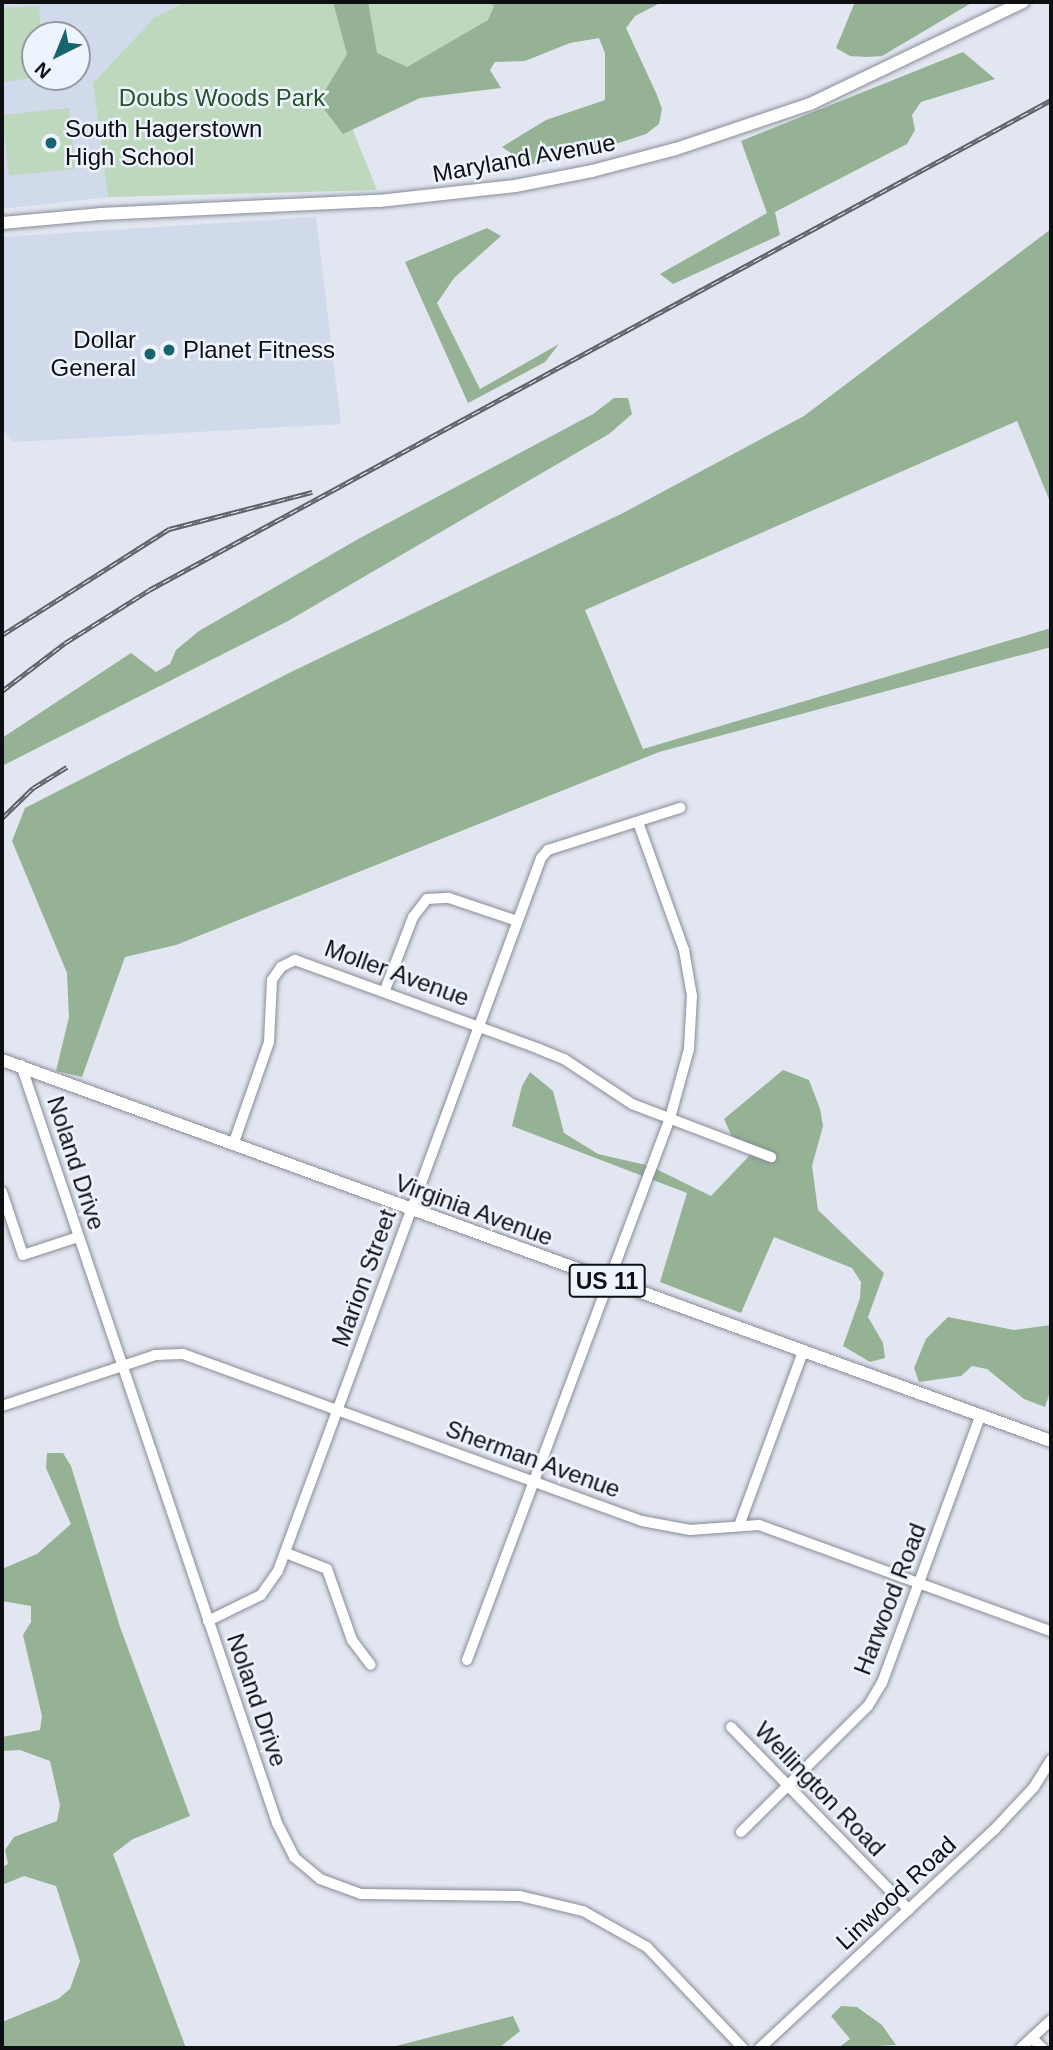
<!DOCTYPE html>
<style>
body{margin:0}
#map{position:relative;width:1053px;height:2050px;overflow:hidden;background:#e1e6f1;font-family:Arial,sans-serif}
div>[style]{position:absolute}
.built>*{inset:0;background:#d1daeb}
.green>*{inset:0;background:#bed8bd;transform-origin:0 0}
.forest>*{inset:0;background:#95b295}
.roads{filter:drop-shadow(0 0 2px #878c95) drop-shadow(0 0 2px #878c95)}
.minor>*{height:10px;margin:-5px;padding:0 5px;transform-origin:5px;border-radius:5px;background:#fff}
.major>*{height:12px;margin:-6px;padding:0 6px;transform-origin:6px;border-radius:6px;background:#fff}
.rail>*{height:5px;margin-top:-2.5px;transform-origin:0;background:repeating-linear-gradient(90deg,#eef4fe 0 8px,#5e6168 0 16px);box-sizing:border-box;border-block:2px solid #5e6168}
.dots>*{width:19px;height:19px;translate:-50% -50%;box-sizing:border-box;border:4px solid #eef4fe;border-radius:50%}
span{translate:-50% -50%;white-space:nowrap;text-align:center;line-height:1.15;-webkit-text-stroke:5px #eef4fe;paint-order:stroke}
.shield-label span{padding:2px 5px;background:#eef4fe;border:2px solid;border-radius:5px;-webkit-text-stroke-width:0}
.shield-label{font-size:23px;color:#0d0f12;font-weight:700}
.park-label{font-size:24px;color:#285229}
.poi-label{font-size:24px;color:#0d0f12}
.left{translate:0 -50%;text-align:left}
.right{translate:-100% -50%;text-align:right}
.street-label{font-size:24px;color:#0d0f12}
.frame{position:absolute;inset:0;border:4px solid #0d0f12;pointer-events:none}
.north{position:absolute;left:21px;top:21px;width:70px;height:70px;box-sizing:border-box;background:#eef4fe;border:2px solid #9498a0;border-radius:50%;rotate:223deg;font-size:19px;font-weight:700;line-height:28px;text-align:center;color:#0d0f12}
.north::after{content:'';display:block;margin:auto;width:24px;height:32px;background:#17646e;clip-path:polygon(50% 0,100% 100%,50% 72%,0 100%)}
</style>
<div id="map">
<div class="built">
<i style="clip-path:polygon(evenodd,2px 2px,185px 2px,155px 17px,93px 83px,108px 197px,2px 209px,2px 2px,35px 35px,77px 35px,77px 77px,35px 77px,35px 35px)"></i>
<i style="clip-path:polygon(316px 217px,341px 424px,14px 442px,2px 430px,2px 237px)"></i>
</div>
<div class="green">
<i style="clip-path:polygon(185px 2px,525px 2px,350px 123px,377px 190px,108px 197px,93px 83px,155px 17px)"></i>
<i style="clip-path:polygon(39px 6px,41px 35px,35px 35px,35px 77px,39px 77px,2px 82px,2px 8px)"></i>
<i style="left:69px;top:108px;width:61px;height:67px;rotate:84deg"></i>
</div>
<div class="forest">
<i style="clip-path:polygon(333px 2px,368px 2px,377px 53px,407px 67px,488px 20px,494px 6px,489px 2px,662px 2px,635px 16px,626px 28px,657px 95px,662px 109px,659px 124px,646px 134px,600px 149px,529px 165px,502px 147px,546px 120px,605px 100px,605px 53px,599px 38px,570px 43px,525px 61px,495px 62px,490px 70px,501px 88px,420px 98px,343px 134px,324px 109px,323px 94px,347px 54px)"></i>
<i style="clip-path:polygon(855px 2px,973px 2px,882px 56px,866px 57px,850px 56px,836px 48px)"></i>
<i style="clip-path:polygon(963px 52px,995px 79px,921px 102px,912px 115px,915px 130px,907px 144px,775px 212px,780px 235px,673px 284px,660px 274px,767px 213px,741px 141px)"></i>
<i style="clip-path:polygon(487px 228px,501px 236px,454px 278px,437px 303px,480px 389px,559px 344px,545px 362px,468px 403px,405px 262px)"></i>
<i style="clip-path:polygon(1051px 229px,1051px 504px,1017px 421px,585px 610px,643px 749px,1051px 628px,1051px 647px,659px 752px,176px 945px,125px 957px,82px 1077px,56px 1071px,69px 1017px,67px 973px,12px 841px,25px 808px,293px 671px,623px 513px,804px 416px)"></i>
<i style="clip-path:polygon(614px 398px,628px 398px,632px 414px,609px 434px,288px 621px,2px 766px,2px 738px,131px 653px,156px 672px,170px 664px,176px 650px,199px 631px,360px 538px,593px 414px)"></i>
<i style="clip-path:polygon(783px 1070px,809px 1080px,820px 1109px,823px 1126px,812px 1166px,818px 1210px,884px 1273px,868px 1317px,883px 1343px,885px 1358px,870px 1362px,843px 1346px,860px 1298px,861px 1282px,852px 1268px,774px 1237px,741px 1313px,660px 1282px,687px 1193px,512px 1126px,522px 1086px,530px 1072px,553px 1091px,564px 1133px,598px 1154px,650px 1166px,711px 1196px,750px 1155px,732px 1137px,724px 1119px)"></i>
<i style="clip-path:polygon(948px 1317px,1014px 1330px,1051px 1325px,1051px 1389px,1045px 1407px,1024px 1399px,987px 1369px,972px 1366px,961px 1376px,919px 1382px,914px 1368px,926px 1339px)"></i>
<i style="clip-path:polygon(47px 1453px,63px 1453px,71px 1466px,120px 1627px,190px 1816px,133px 1839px,113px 1854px,186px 2048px,2px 2048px,2px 2022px,58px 1999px,70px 1989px,80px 1961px,56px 1886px,24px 1876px,2px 1885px,2px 1867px,8px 1864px,5px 1850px,14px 1837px,57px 1821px,60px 1805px,50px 1761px,20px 1750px,2px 1751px,2px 1737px,40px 1730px,42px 1716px,23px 1635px,31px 1622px,31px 1606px,2px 1601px,2px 1569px,37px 1554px,71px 1524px,46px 1468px)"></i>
<i style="clip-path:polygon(841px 2006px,857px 2007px,882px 2025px,896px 2045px,838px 2048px,850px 2039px,831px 2016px)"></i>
<i style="clip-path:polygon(513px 2016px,520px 2031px,499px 2048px,388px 2048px)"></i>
</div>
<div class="roads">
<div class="minor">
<i style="left:385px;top:990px;width:78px;rotate:-69deg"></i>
<i style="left:413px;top:917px;width:23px;rotate:-52deg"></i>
<i style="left:427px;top:899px;width:22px;rotate:-3deg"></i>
<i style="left:449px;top:898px;width:72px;rotate:18.7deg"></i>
<i style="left:21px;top:1065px;width:800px;rotate:71.34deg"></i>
<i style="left:277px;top:1823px;width:38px;rotate:63deg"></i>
<i style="left:294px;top:1857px;width:34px;rotate:40deg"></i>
<i style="left:320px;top:1879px;width:44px;rotate:20.1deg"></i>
<i style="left:361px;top:1894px;width:159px;rotate:0.7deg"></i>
<i style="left:520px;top:1896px;width:65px;rotate:13.4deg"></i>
<i style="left:583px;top:1911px;width:73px;rotate:29.4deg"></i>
<i style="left:647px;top:1947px;width:139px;rotate:46.5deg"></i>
<i style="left:233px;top:1145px;width:109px;rotate:-70.7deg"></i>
<i style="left:269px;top:1042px;width:62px;rotate:-87.2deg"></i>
<i style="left:272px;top:980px;width:16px;rotate:-55deg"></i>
<i style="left:281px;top:967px;width:16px;rotate:-27deg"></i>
<i style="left:295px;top:960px;width:260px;rotate:20deg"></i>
<i style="left:539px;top:1049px;width:27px;rotate:22deg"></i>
<i style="left:564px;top:1059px;width:82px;rotate:33.5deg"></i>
<i style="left:632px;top:1104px;width:149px;rotate:20.9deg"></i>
<i style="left:2px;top:1192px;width:66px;rotate:71.6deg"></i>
<i style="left:23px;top:1255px;width:58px;rotate:-18.1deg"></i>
<i style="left:2px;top:1406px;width:161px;rotate:-18.4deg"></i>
<i style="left:155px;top:1355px;width:28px;rotate:-2deg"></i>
<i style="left:183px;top:1354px;width:488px;rotate:20deg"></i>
<i style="left:642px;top:1521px;width:49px;rotate:10.6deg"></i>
<i style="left:690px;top:1530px;width:69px;rotate:-4.1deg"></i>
<i style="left:759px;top:1525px;width:311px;rotate:20deg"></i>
<i style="left:740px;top:1523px;width:182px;rotate:-69.8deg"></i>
<i style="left:286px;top:1553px;width:44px;rotate:21.3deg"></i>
<i style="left:327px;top:1569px;width:75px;rotate:70.6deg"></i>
<i style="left:352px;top:1640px;width:31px;rotate:53deg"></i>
<i style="left:208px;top:1621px;width:59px;rotate:-26.1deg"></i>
<i style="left:261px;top:1595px;width:29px;rotate:-55deg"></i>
<i style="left:278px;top:1571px;width:760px;rotate:-69.75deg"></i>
<i style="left:541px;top:858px;width:11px;rotate:-49deg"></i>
<i style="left:548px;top:850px;width:139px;rotate:-17.7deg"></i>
<i style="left:467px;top:1660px;width:579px;rotate:-69.47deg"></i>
<i style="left:670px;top:1118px;width:72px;rotate:-74.6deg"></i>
<i style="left:689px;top:1049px;width:53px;rotate:-86.8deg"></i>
<i style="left:692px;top:996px;width:47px;rotate:-99.9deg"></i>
<i style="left:684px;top:950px;width:136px;rotate:-109.8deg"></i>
<i style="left:731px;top:1727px;width:255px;rotate:45.8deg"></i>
<i style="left:741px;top:1832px;width:179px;rotate:-44.8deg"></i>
<i style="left:868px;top:1706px;width:27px;rotate:-59deg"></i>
<i style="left:882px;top:1683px;width:284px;rotate:-69.8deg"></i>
<i style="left:1032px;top:2038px;width:14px;rotate:45deg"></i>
<i style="left:760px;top:2048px;width:320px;rotate:-43deg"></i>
<i style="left:994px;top:1830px;width:59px;rotate:-47.1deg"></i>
<i style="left:1034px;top:1787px;width:32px;rotate:-58deg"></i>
<i style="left:1021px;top:2048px;width:41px;rotate:-43deg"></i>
</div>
<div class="major">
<i style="left:2px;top:223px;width:98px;rotate:-5.2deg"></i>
<i style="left:100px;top:214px;width:279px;rotate:-2.7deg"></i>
<i style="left:379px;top:201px;width:137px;rotate:-6.3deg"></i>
<i style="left:515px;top:186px;width:78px;rotate:-11deg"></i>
<i style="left:592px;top:171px;width:87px;rotate:-14.7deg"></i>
<i style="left:676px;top:149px;width:141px;rotate:-18.6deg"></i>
<i style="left:810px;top:104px;width:236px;rotate:-25.6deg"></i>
<i style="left:2px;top:1060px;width:1116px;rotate:19.96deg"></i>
</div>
</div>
<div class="rail">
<i style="left:2px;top:635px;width:198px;rotate:-32.4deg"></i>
<i style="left:169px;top:529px;width:148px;rotate:-14.5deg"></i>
<i style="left:2px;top:691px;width:79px;rotate:-37.3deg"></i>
<i style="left:65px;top:643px;width:99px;rotate:-32.2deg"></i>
<i style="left:149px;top:590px;width:1027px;rotate:-28.51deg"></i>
<i style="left:2px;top:818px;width:43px;rotate:-44.1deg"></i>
<i style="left:33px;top:788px;width:40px;rotate:-32deg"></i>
</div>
<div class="dots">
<i style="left:51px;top:143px;background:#17646e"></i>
<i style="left:169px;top:350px;background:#17646e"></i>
<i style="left:150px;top:354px;background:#17646e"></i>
</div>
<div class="shield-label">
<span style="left:607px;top:1281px">US 11</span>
</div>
<div class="park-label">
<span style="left:222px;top:98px">Doubs Woods Park</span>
</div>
<div class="poi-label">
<span class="left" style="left:65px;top:143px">South Hagerstown<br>High School</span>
<span class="right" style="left:136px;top:354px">Dollar<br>General</span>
<span class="left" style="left:183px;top:350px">Planet Fitness</span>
</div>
<div class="street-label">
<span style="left:524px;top:158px;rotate:-10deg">Maryland Avenue</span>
<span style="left:397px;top:973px;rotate:20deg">Moller Avenue</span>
<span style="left:76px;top:1163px;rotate:72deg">Noland Drive</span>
<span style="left:474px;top:1210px;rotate:20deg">Virginia Avenue</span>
<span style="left:364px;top:1278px;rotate:-70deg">Marion Street</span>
<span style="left:533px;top:1459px;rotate:20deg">Sherman Avenue</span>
<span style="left:890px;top:1599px;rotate:-69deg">Harwood Road</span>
<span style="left:257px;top:1700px;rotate:71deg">Noland Drive</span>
<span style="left:820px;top:1789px;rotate:46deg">Wellington Road</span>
<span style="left:896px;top:1893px;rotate:-43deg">Linwood Road</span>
</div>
<div class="frame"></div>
<div class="north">N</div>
</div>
